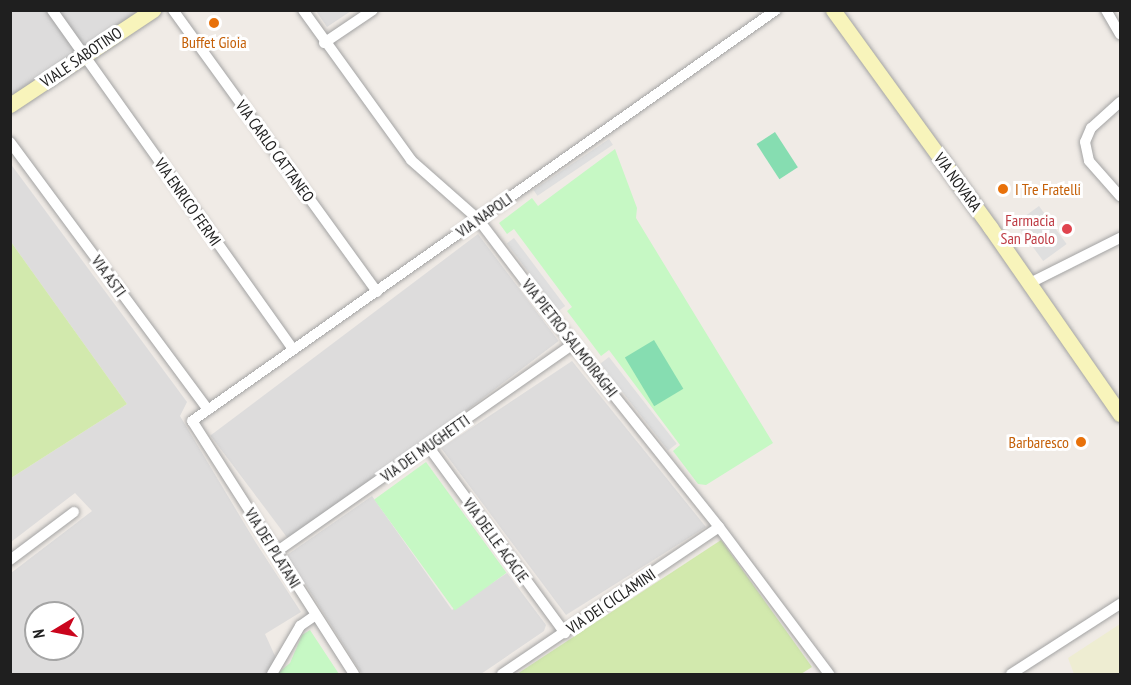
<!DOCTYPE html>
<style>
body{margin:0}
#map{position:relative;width:1131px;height:685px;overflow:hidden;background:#f0ebe6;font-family:"PT Sans Narrow",sans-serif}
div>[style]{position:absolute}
.residential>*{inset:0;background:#dddcdc;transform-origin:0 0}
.farmland>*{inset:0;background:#eeedd2}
.grass>*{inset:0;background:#d2e9ad}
.park>*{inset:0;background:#c6f8c4;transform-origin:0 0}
.pitch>*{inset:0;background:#86ddb1;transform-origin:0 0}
.parking>*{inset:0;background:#dfdfdf;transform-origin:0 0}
.roads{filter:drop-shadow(0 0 2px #a3a3a3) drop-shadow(0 0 2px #a3a3a3)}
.street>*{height:10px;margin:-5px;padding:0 5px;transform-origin:5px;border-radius:5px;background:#fff}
.secondary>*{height:15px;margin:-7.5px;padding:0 7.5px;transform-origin:7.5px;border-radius:7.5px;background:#f8f4bb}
.dots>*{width:16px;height:16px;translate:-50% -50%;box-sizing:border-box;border:3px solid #fff;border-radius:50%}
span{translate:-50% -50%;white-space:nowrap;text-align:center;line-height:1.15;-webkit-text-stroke:6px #fff;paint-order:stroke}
.food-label{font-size:16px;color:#c56008}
.left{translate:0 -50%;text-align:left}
.right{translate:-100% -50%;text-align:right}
.street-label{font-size:16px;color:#1f1f1f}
.health-label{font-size:16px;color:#be3a42}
.frame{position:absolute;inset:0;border:12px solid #1f1f1f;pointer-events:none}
.north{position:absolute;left:24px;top:601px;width:60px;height:60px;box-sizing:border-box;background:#fff;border:2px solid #a5a5a5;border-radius:50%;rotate:260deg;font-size:16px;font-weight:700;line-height:24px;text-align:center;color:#1f1f1f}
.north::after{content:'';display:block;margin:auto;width:21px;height:27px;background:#ca051d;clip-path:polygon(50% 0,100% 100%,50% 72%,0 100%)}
</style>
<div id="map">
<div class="residential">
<i style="clip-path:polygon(11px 11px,140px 11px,11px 97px)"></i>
<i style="clip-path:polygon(316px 11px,351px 11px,327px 27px)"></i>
<i style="clip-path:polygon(evenodd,10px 163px,187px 402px,180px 416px,256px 543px,301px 612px,265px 634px,281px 669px,277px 674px,11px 674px,11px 573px,92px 511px,75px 493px,11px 542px,11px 478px,127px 404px,11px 242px,10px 163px,36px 613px,72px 613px,72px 649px,36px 649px,36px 613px)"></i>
<i style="left:478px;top:234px;width:134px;height:335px;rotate:53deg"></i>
<i style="clip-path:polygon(572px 361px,706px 527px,566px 615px,441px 448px)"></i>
<i style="clip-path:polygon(372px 496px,452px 610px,507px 573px,546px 625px,544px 631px,481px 674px,362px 674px,287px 555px)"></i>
</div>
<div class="farmland">
<i style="clip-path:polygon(1120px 624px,1120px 674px,1074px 674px,1068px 658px)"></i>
</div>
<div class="grass">
<i style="clip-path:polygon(11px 242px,127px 404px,11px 478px,10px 478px)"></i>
<i style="clip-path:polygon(721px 540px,812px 667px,801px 674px,517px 674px)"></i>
</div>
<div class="park">
<i style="clip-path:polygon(615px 149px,637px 208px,636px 218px,773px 443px,706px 485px,698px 484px,673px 451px,680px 445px,609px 350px,601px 356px,567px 311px,572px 307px,514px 229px,507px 234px,499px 223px,532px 198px,538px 206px)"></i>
<i style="left:426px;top:462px;width:137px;height:64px;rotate:54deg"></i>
<i style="clip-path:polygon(310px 630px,339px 674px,277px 674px,290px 663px,302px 635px)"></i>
</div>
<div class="pitch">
<i style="left:775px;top:132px;width:42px;height:22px;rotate:57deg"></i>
<i style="left:654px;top:340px;width:57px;height:34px;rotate:59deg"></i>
</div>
<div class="parking">
<i style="left:609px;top:139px;width:7px;height:91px;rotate:56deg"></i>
<i style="left:1039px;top:206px;width:47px;height:29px;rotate:54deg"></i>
<i style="left:514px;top:238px;width:85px;height:9px;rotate:53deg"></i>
<i style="left:609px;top:357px;width:110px;height:11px;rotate:52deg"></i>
</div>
<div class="roads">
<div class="street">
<i style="left:52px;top:10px;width:416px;rotate:54.6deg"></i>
<i style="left:173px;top:10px;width:348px;rotate:54.1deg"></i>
<i style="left:303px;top:10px;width:185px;rotate:54.2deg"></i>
<i style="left:411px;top:160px;width:89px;rotate:41.4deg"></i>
<i style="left:478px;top:219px;width:157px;rotate:52.8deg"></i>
<i style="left:573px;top:344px;width:234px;rotate:51.4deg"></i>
<i style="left:719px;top:527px;width:184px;rotate:53.2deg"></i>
<i style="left:1106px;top:10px;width:28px;rotate:60deg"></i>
<i style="left:324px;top:43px;width:59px;rotate:-34deg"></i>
<i style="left:1120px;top:102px;width:39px;rotate:138deg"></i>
<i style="left:1091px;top:128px;width:15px;rotate:113deg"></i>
<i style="left:1085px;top:142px;width:19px;rotate:78deg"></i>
<i style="left:1089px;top:161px;width:47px;rotate:48.5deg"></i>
<i style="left:10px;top:142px;width:333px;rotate:53.5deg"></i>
<i style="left:1030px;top:283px;width:101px;rotate:-26.6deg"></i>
<i style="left:428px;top:446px;width:232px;rotate:53.8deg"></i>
<i style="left:276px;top:552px;width:363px;rotate:-35deg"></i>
<i style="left:10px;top:560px;width:80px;rotate:-36.9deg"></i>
<i style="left:272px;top:674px;width:56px;rotate:-59.7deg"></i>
<i style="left:300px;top:626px;width:19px;rotate:-35deg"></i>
<i style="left:354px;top:674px;width:300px;rotate:-122.6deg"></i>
<i style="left:192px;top:421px;width:714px;rotate:-35.14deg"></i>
<i style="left:502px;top:674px;width:262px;rotate:-34.1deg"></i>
<i style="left:1011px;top:674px;width:130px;rotate:-32.7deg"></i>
</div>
<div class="secondary">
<i style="left:833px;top:10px;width:268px;rotate:54.1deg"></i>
<i style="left:990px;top:227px;width:228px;rotate:55.2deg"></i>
<i style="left:10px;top:105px;width:172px;rotate:-33.6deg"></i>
</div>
</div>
<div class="dots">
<i style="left:214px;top:23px;background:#e8710a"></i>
<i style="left:1003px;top:189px;background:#e8710a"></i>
<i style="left:1067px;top:229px;background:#e0444e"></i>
<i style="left:1081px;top:442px;background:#e8710a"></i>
</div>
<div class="food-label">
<span style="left:214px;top:42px">Buffet Gioia</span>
<span class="left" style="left:1015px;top:189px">I Tre Fratelli</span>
<span class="right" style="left:1069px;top:442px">Barbaresco</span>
</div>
<div class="street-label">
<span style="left:81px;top:57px;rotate:-34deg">VIALE SABOTINO</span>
<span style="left:275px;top:151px;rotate:54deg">VIA CARLO CATTANEO</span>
<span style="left:958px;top:182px;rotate:54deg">VIA NOVARA</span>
<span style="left:188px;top:202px;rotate:55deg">VIA ENRICO FERMI</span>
<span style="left:484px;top:215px;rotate:-35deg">VIA NAPOLI</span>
<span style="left:109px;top:276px;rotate:54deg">VIA ASTI</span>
<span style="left:570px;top:338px;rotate:52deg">VIA PIETRO SALMOIRAGHI</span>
<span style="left:425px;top:448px;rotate:-35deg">VIA DEI MUGHETTI</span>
<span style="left:496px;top:540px;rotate:54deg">VIA DELLE ACACIE</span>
<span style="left:273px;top:548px;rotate:58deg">VIA DEI PLATANI</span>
<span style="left:611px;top:601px;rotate:-34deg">VIA DEI CICLAMINI</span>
</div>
<div class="health-label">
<span class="right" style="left:1055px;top:229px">Farmacia<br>San Paolo</span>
</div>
<div class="frame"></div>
<div class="north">N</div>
</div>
